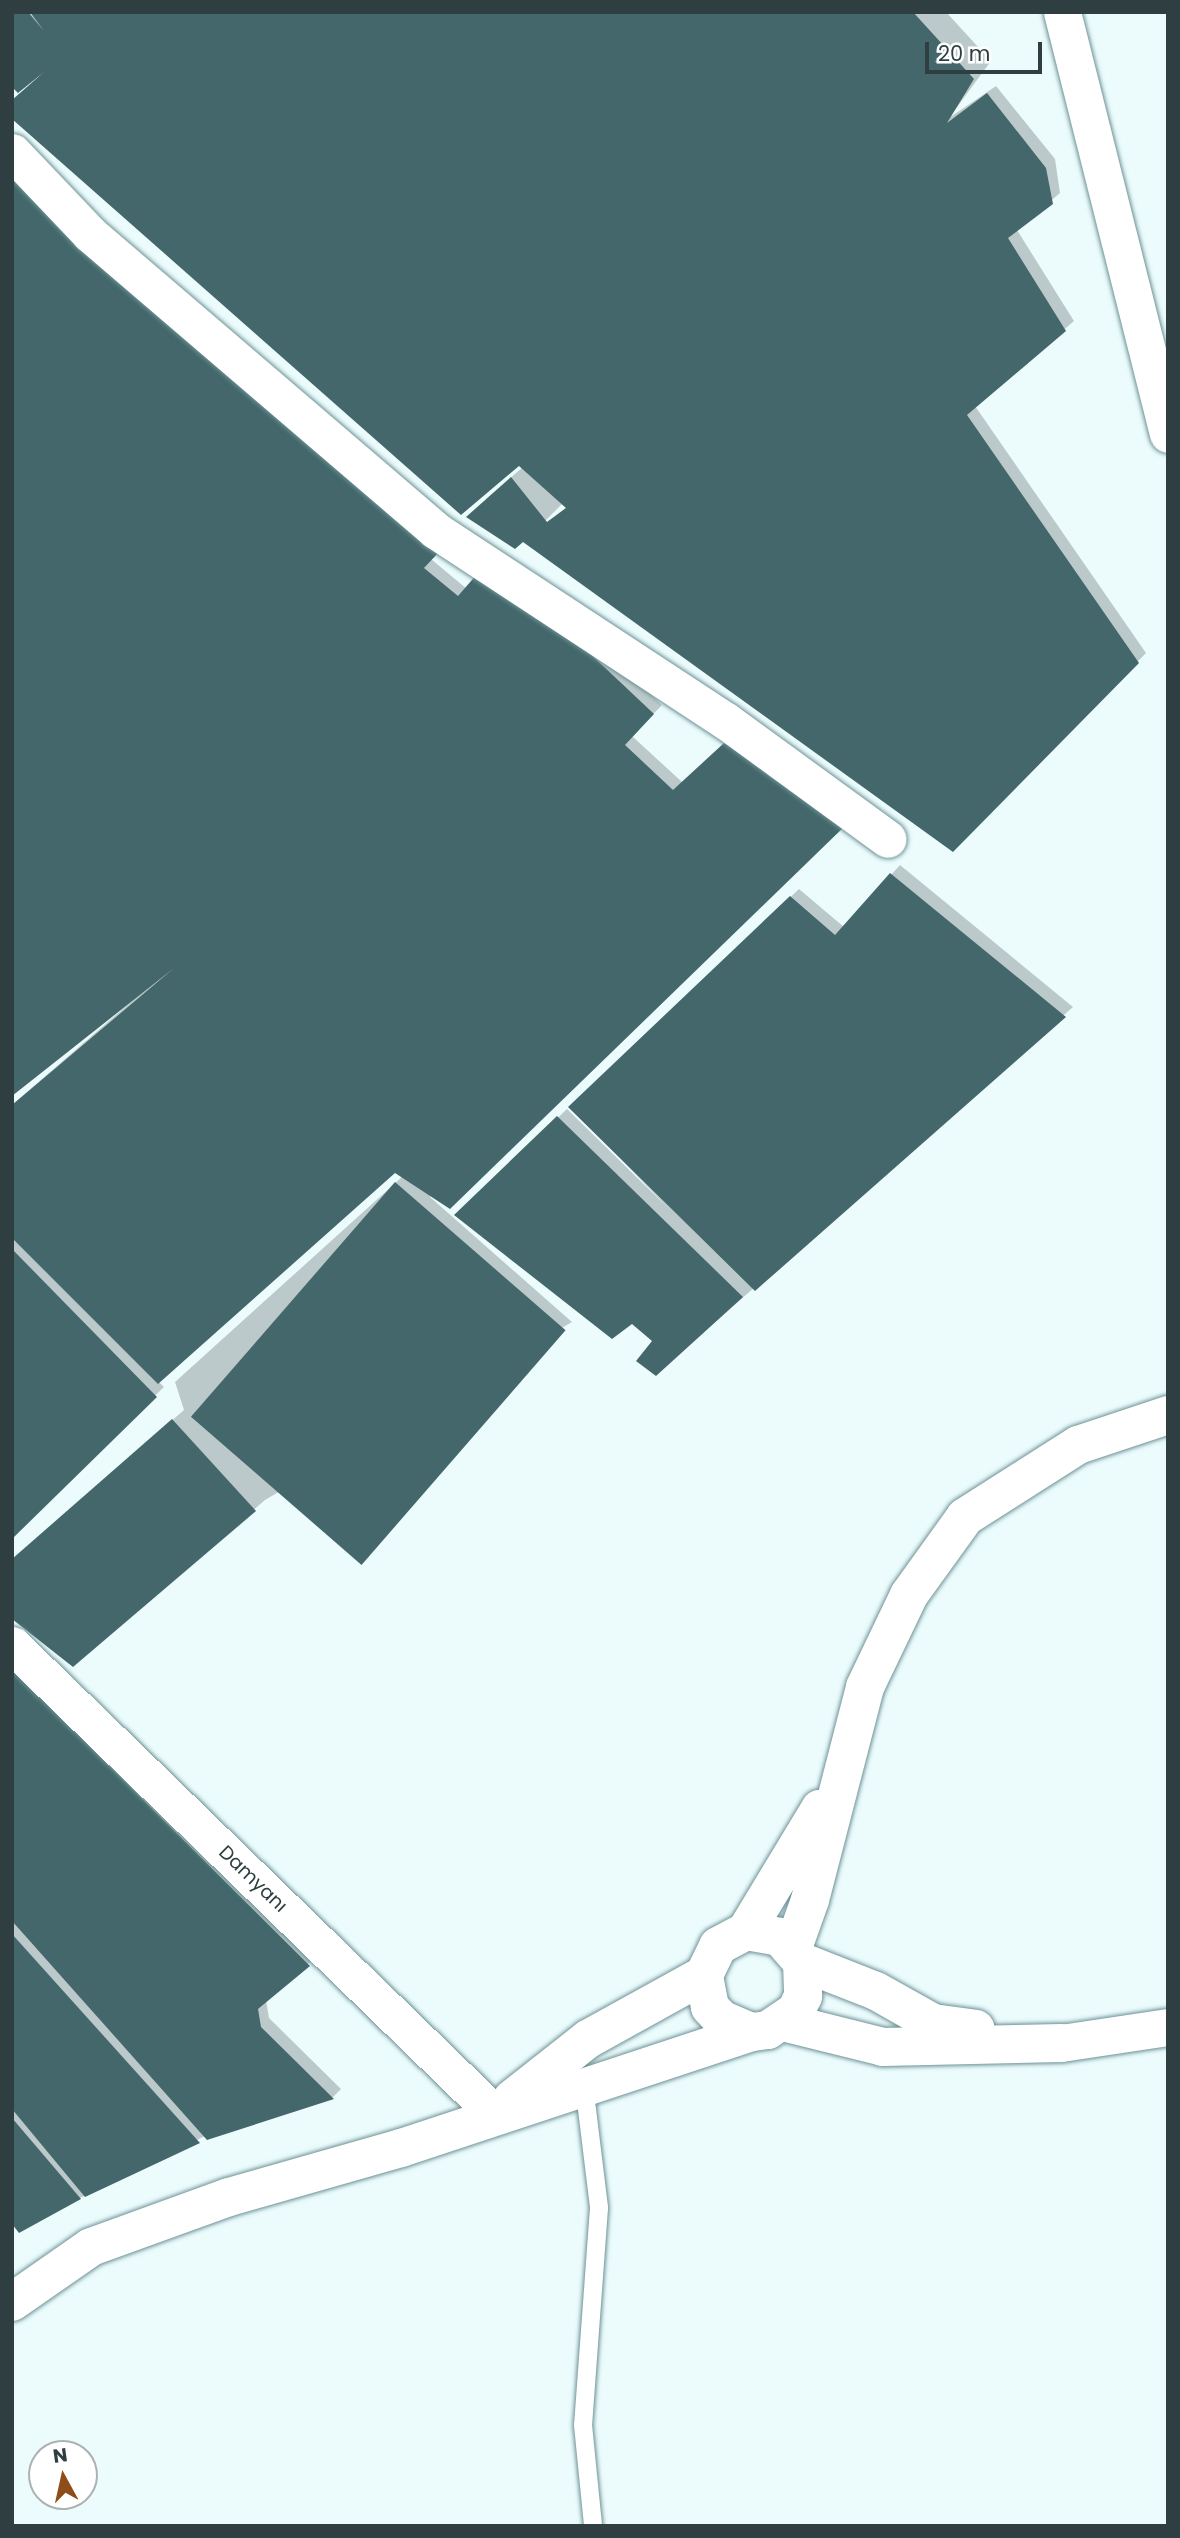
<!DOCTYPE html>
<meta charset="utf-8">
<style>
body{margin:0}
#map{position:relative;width:1180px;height:2538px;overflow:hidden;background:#ecfcfd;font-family:Poppins,sans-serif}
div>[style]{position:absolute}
.shadow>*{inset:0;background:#0003}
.building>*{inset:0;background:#43676a;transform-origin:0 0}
.roads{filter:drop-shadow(0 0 2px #6d9296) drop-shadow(0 0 2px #6d9296)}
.service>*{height:18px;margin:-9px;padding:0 9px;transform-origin:9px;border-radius:9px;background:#fff}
.minor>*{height:37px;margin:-18.5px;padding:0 18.5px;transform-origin:18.5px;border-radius:18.5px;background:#fff}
.tertiary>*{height:38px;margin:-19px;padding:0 19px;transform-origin:19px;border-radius:19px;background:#fff}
span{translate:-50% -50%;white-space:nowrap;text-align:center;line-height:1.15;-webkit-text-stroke:7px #fff;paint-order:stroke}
.street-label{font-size:19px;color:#2f3f41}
.frame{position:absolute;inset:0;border:14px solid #2f3f41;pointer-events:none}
.north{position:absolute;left:28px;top:2440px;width:70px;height:70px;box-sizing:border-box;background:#fff;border:2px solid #acb2b3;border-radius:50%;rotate:352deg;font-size:19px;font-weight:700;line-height:28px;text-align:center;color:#2f3f41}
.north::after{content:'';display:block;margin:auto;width:24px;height:32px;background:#8e4d19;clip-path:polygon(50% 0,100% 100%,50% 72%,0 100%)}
.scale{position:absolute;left:925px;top:42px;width:117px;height:32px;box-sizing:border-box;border:4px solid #2f3f41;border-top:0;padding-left:9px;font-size:21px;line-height:24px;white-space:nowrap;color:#2f3f41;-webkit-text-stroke:5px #fff;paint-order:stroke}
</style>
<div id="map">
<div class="shadow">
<i style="clip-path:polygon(evenodd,12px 12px,946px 12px,991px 61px,949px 118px,996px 86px,1055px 159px,1060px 193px,1017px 230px,1074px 321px,975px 406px,1146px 653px,953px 850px,486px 499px,523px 467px,54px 64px,12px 12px,563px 503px,567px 507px,546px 524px,544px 522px,563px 503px)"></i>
<i style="clip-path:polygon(431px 559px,467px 589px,590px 638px,662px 705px,632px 736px,682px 782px,734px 736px,854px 814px,430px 1197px,572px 1322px,265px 1500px,73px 1664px,12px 1560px,184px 1410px,175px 1382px,403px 1176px,394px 1171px,159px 1382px,164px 1387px,12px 1536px,12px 1105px,154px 982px,12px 1094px)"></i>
<i style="clip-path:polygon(900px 865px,1073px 1007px,656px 1374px,654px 1341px,632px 1321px,456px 1215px,567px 1109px,667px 1207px,571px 1107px,799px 889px,844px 927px)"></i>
<i style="clip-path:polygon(12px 1652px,317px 1956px,266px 2000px,269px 2018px,341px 2089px,333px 2097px,205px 2136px,80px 2198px,12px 2221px)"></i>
</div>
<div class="building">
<i style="clip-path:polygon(12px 12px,28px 12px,44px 31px,30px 12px,913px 12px,974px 79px,947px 123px,987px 93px,1046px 168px,1053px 204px,1008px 238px,1066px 331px,967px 415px,1139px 663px,953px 852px,523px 542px,515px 549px,466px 517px,511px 477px,547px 522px,566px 508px,519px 466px,461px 515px,12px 119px,12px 100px,44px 72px,18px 93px,12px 87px)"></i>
<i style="clip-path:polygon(12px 177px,440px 551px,424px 568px,458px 596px,478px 573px,582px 646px,654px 714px,625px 745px,673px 790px,724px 743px,847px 824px,450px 1209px,395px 1173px,158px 1384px,12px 1238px,12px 1105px,174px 968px,12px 1096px)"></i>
<i style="clip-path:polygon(890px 873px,1066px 1017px,755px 1291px,568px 1107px,790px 896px,835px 935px)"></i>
<i style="clip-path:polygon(557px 1116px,743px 1297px,656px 1376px,636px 1361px,652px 1341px,632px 1324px,612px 1339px,454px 1215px)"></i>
<i style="left:395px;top:1182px;width:226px;height:311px;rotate:41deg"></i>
<i style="clip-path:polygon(12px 1249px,157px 1397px,12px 1539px)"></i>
<i style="clip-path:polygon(172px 1419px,256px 1511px,73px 1667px,12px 1619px,12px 1559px)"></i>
<i style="clip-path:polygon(12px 1669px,310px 1966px,258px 2009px,261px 2027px,334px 2099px,207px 2140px,12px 1921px)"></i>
<i style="clip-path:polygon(12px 1934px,200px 2143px,85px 2197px,12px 2109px)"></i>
<i style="clip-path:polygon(12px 2118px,81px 2199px,19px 2233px,12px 2224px)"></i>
</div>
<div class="roads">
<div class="service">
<i style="left:584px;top:2085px;width:124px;rotate:83deg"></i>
<i style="left:599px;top:2208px;width:218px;rotate:94.2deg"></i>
<i style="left:583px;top:2425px;width:101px;rotate:84.3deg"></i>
</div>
<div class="minor">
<i style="left:1062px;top:12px;width:435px;rotate:75.9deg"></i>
<i style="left:12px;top:152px;width:113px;rotate:46.4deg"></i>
<i style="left:90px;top:234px;width:455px;rotate:40.6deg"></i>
<i style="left:435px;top:530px;width:348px;rotate:33.3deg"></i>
<i style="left:726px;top:721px;width:200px;rotate:36.1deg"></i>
<i style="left:12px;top:1645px;width:672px;rotate:44.16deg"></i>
<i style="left:1061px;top:2043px;width:108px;rotate:-8.5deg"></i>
</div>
<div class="tertiary">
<i style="left:746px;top:1931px;width:35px;rotate:10deg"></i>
<i style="left:780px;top:1937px;width:33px;rotate:49deg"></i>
<i style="left:802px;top:1962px;width:34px;rotate:88deg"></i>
<i style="left:803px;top:1996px;width:17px;rotate:115deg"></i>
<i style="left:796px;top:2011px;width:34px;rotate:146deg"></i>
<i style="left:768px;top:2030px;width:17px;rotate:173deg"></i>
<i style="left:751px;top:2032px;width:33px;rotate:-157deg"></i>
<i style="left:721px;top:2019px;width:16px;rotate:-133deg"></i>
<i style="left:710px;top:2007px;width:33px;rotate:-101deg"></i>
<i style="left:704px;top:1975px;width:32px;rotate:-64deg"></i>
<i style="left:718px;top:1946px;width:32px;rotate:-28deg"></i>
<i style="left:746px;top:1931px;width:143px;rotate:-58.8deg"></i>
<i style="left:793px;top:1948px;width:51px;rotate:-70.5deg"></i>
<i style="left:810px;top:1900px;width:220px;rotate:-75.5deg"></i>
<i style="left:865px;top:1687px;width:102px;rotate:-64.4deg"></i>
<i style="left:909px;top:1595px;width:96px;rotate:-54.3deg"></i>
<i style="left:965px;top:1517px;width:134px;rotate:-32.5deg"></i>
<i style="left:1078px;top:1445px;width:95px;rotate:-18.4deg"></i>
<i style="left:802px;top:1962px;width:79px;rotate:21.4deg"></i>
<i style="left:876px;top:1991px;width:65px;rotate:29.3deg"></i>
<i style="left:933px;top:2023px;width:43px;rotate:7.9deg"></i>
<i style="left:783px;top:2022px;width:103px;rotate:14deg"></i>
<i style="left:883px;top:2047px;width:178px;rotate:-1.3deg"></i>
<i style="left:512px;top:2099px;width:97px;rotate:-38.3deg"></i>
<i style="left:588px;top:2039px;width:132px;rotate:-28.9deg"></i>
<i style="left:12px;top:2302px;width:96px;rotate:-34.8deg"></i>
<i style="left:91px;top:2247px;width:147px;rotate:-19.9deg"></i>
<i style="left:229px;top:2197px;width:179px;rotate:-15.9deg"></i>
<i style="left:401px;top:2148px;width:369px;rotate:-18.3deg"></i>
</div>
</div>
<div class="street-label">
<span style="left:253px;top:1879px;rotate:44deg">Damyanı</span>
</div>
<div class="frame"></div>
<div class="north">N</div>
<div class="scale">20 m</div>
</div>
